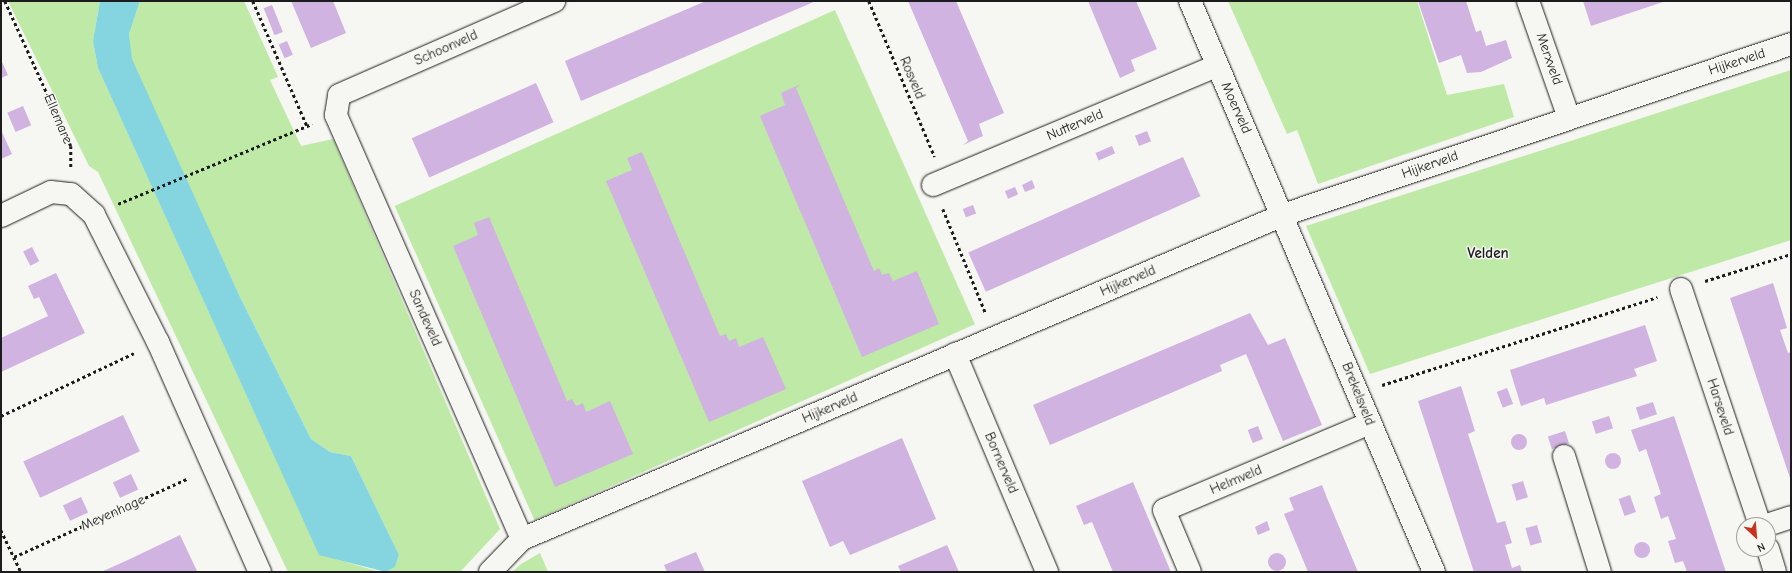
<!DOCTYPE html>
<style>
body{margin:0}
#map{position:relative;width:1792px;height:573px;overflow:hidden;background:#f6f6f2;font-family:"Comic Neue",sans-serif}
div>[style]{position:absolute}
.green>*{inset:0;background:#bee9a6;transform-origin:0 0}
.water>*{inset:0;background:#84d5df}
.building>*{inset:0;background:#d0b3e0;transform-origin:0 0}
.round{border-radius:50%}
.path>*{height:2.5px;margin-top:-1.25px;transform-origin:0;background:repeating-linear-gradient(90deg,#1c1c1c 0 3px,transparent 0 6px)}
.roads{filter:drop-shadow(0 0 1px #1c1c1c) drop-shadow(0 0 1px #1c1c1c)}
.minor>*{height:22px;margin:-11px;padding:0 11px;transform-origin:11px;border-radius:11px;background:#f6f6f2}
span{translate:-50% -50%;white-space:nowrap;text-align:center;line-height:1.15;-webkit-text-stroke:3px #f6f6f2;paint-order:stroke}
.street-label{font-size:14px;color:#1c1c1c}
.neighbourhood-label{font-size:15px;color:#1c1c1c;font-weight:700}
.frame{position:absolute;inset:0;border:2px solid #1c1c1c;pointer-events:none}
.north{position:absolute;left:1736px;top:517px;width:40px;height:40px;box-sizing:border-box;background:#f6f6f2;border:1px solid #9f9f9c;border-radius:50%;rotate:154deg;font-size:11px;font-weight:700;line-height:16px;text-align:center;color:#1c1c1c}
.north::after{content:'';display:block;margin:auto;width:14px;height:18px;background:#c8321e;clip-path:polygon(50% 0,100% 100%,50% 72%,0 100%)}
</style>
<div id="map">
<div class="green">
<i style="clip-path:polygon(8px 1px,100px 1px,93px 41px,98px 68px,319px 554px,380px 572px,288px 572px,98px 172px,89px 166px)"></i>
<i style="clip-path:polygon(140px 1px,244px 1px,278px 77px,270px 80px,301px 146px,333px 139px,500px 529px,460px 572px,386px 572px,395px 567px,399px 555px,351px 456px,330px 452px,311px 439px,240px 297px,131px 59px,129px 34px)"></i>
<i style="clip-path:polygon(1228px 1px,1417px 1px,1447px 95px,1504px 84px,1514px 117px,1318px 184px,1297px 130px,1287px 134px)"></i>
<i style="left:835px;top:10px;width:344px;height:482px;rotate:66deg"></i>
<i style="clip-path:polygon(1791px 70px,1791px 240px,1370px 374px,1306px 226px)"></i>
<i style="clip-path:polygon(540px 553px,548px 572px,512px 572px,521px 564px)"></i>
</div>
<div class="water">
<i style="clip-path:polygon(100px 1px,140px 1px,129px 34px,132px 59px,240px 297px,311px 439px,330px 452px,351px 456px,399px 555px,395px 567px,386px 572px,319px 555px,98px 68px,93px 41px)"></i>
</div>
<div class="building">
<i style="clip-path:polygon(291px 1px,333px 1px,346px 33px,311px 48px)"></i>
<i style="clip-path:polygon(706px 1px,816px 1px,581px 101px,565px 61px)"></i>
<i style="clip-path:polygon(908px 1px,956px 1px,1004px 113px,979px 124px,983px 136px,963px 145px,968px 141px)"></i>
<i style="clip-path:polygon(1088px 1px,1136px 1px,1157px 49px,1131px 60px,1135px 71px,1120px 78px)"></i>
<i style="clip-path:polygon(1418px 1px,1466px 1px,1476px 32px,1481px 30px,1486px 46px,1506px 40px,1512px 58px,1481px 72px,1467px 73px,1461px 55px,1439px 63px)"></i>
<i style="clip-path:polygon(1583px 1px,1666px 1px,1591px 26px)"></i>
<i style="left:272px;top:5px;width:29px;height:9px;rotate:68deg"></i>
<i style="left:287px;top:41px;width:15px;height:9px;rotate:67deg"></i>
<i style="clip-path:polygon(1px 60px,8px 75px,1px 78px)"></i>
<i style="left:536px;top:83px;width:43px;height:136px;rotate:66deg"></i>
<i style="clip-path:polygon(801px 84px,796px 88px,874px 271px,879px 268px,882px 275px,889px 273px,893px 281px,917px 271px,939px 324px,862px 357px,760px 116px,785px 105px,781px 93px)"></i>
<i style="left:23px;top:106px;width:21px;height:17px;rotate:67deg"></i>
<i style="clip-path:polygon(1px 130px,12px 154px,1px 159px)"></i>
<i style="left:1147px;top:131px;width:11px;height:13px;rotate:68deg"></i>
<i style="left:1112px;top:146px;width:8px;height:18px;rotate:67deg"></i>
<i style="clip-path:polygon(642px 152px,720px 336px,726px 334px,729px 341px,736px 338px,739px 347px,763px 337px,786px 389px,709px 422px,606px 181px,632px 170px,627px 158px)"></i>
<i style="left:1183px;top:157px;width:43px;height:235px;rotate:66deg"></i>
<i style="clip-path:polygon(1032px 180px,1035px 188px,1025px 192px,1022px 185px)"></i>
<i style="left:1015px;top:187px;width:8px;height:11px;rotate:67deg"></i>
<i style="left:973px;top:205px;width:9px;height:11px;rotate:69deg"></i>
<i style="clip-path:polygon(489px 217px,567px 401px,572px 399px,576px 406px,583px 403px,586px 412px,610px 401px,633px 454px,555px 487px,453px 246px,478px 235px,474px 223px)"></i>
<i style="left:32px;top:247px;width:16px;height:10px;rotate:63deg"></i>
<i style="clip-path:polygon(56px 273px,85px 333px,1px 372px,1px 338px,48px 316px,39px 297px,34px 299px,28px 286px)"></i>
<i style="clip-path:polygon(1773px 283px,1787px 328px,1780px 330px,1788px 353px,1791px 352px,1791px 481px,1730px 298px)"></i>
<i style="clip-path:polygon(1250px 313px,1268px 345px,1285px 338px,1322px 425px,1283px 441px,1246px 354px,1220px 365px,1222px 371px,1050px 445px,1033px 405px)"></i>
<i style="clip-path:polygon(1645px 325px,1657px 361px,1634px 369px,1637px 376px,1546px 405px,1544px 398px,1521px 406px,1510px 370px)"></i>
<i style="clip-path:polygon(1461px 386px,1475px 431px,1468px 434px,1497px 523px,1505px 521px,1512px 543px,1505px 545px,1512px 568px,1520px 565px,1522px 572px,1474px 572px,1418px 401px)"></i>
<i style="left:1507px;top:388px;width:17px;height:11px;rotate:69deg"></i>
<i style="left:1653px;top:402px;width:13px;height:18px;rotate:72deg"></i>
<i style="left:123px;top:415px;width:40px;height:110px;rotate:65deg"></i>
<i style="left:1609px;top:416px;width:13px;height:18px;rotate:72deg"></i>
<i style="clip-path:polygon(1674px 416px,1726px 572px,1687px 572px,1683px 561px,1675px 563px,1668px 541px,1676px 539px,1668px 516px,1661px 519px,1654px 497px,1661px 494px,1646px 449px,1639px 452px,1631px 430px)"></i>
<i style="left:1258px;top:426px;width:14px;height:11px;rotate:69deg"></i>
<i style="left:1565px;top:431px;width:13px;height:18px;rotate:72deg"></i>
<i class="round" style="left:1511px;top:434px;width:16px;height:16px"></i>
<i style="clip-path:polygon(902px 438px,936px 519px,850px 555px,843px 541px,830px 547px,802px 481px)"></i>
<i class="round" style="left:1605px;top:453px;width:16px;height:16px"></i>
<i style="left:131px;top:474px;width:17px;height:20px;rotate:65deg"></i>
<i style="left:1523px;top:481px;width:17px;height:12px;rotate:73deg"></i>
<i style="clip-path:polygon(1133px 482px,1171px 572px,1113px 572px,1092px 522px,1084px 525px,1076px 506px)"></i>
<i style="clip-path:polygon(1322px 485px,1327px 498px,1358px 572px,1308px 572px,1284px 514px,1294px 510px,1289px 498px)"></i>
<i style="left:1630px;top:495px;width:18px;height:12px;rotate:71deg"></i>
<i style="left:81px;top:497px;width:17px;height:20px;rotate:65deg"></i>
<i style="clip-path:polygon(1267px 521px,1270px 530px,1258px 535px,1255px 527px)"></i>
<i style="left:1537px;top:525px;width:18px;height:12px;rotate:74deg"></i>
<i style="clip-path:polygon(180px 535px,197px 571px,101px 572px,130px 559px)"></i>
<i class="round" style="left:1634px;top:542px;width:16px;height:16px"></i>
<i style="clip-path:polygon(947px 545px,959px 572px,901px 572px,898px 566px)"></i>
<i style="clip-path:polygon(696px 552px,705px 572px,667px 572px,664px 565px)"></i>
<i class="round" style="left:1268px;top:553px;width:18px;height:18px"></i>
</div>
<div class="path">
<i style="left:5px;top:1px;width:159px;rotate:65.5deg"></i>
<i style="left:71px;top:146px;width:22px;rotate:90deg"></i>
<i style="left:253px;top:1px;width:136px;rotate:66.6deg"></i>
<i style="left:869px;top:1px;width:169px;rotate:67.1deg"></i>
<i style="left:118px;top:204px;width:210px;rotate:-22.4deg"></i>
<i style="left:943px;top:209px;width:113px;rotate:67.7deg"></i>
<i style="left:1705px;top:281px;width:90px;rotate:-17.4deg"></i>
<i style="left:1382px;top:385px;width:289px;rotate:-17.7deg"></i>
<i style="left:1px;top:416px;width:147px;rotate:-25.3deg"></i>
<i style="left:1px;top:530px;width:47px;rotate:64.5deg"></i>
<i style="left:14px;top:557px;width:192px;rotate:-24.3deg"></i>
</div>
<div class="roads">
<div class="minor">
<i style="left:1190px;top:1px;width:621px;rotate:66.86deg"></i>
<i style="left:1528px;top:1px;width:124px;rotate:70.7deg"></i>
<i style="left:933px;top:185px;width:307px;rotate:-22.8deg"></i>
<i style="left:1px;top:216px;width:55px;rotate:-25.6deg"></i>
<i style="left:51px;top:192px;width:20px;rotate:6deg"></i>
<i style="left:71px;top:194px;width:31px;rotate:42deg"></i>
<i style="left:94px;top:215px;width:142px;rotate:63.3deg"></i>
<i style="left:158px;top:342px;width:252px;rotate:66.1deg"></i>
<i style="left:1681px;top:289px;width:249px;rotate:71.5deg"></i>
<i style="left:955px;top:354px;width:237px;rotate:67.1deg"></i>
<i style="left:1564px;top:456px;width:121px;rotate:72.8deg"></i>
<i style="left:1767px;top:525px;width:25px;rotate:-18deg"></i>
<i style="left:522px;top:539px;width:463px;rotate:-113.7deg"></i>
<i style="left:336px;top:115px;width:20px;rotate:-81deg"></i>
<i style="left:339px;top:95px;width:235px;rotate:-23.6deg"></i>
<i style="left:1768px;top:549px;width:24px;rotate:73deg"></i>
<i style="left:490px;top:572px;width:46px;rotate:-45.9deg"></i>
<i style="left:522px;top:539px;width:827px;rotate:-23.06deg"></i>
<i style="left:1283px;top:215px;width:536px;rotate:-18.6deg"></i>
<i style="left:1190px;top:572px;width:67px;rotate:-112.8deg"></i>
<i style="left:1164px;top:510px;width:224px;rotate:-22.9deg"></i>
</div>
</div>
<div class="street-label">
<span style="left:446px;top:48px;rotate:-24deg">Schoonveld</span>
<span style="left:1549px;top:59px;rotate:71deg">Merxveld</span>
<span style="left:1737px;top:62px;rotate:-18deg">Hijkerveld</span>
<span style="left:912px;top:78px;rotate:67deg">Rosveld</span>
<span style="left:1236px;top:108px;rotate:66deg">Moerveld</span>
<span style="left:58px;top:119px;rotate:67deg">Ellemare</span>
<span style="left:1075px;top:125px;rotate:-23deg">Nutterveld</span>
<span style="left:1430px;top:165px;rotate:-19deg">Hijkerveld</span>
<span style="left:1128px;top:281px;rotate:-23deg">Hijkerveld</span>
<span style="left:425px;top:318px;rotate:66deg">Sandeveld</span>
<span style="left:1358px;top:394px;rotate:68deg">Brekelsveld</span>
<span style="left:1720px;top:407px;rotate:72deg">Harseveld</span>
<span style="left:830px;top:408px;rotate:-23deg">Hijkerveld</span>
<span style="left:1001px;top:463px;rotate:67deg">Bornerveld</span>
<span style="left:1236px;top:480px;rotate:-23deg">Helmveld</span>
<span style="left:113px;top:513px;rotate:-24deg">Meyenhage</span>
</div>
<div class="neighbourhood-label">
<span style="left:1488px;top:254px">Velden</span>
</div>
<div class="frame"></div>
<div class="north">N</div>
</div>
